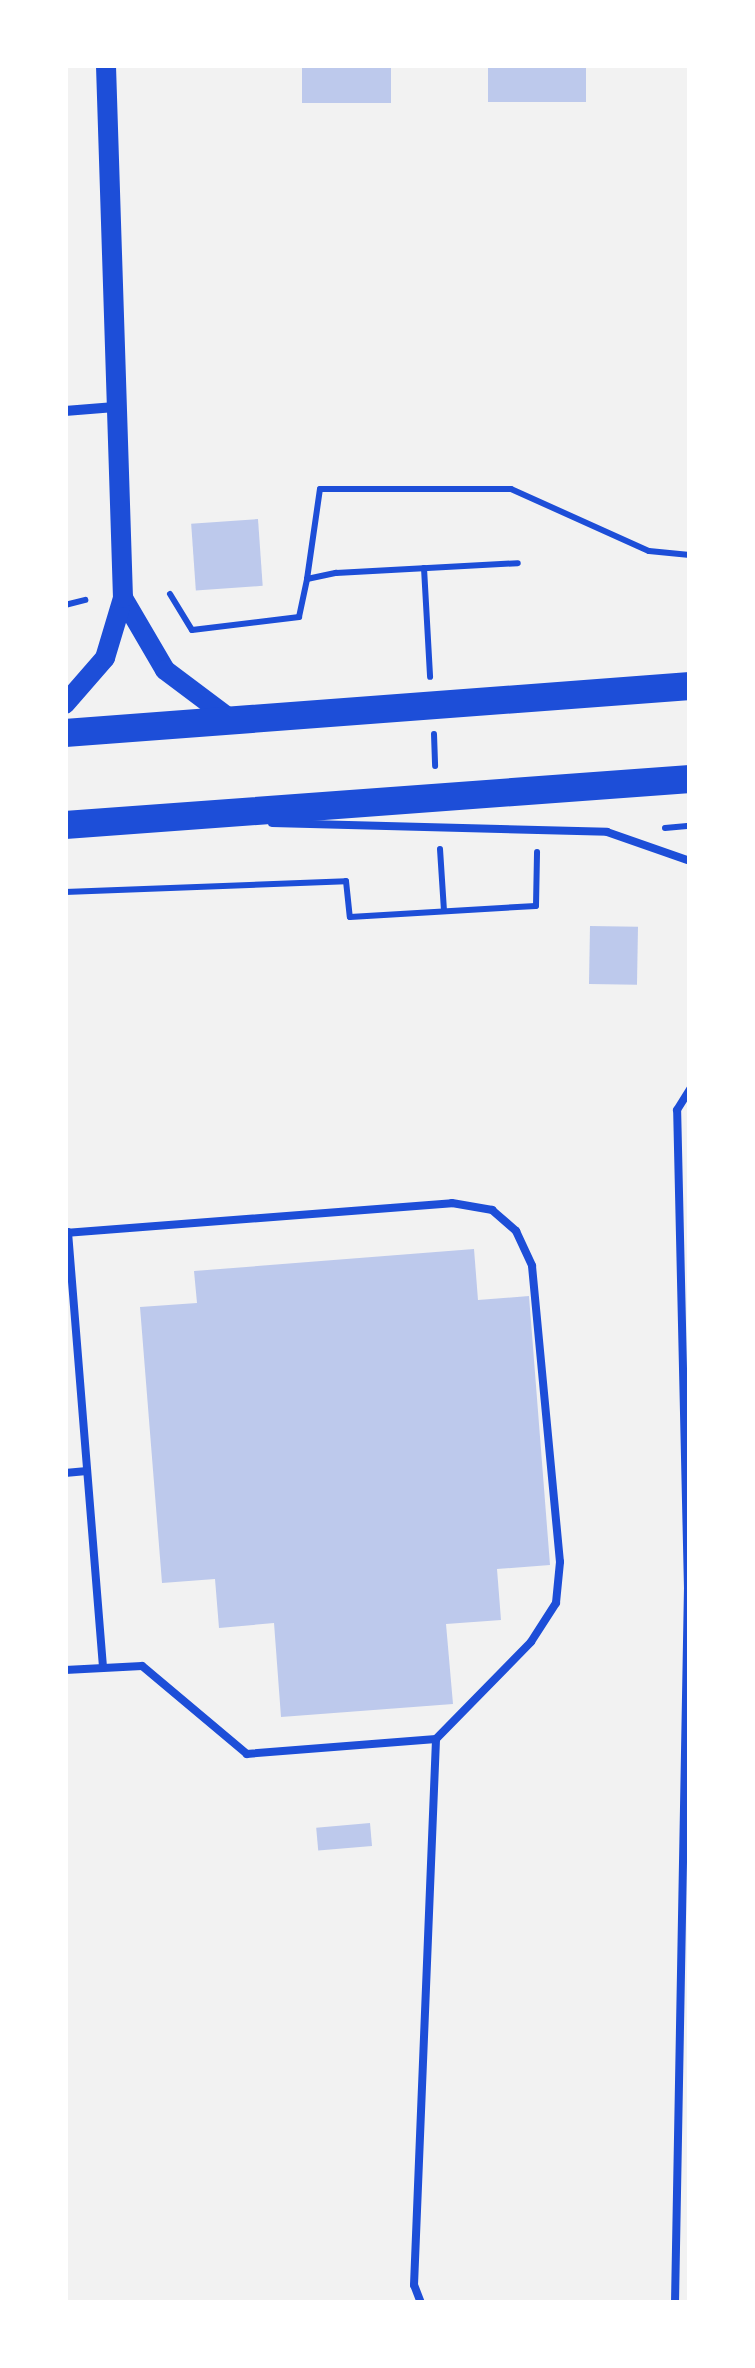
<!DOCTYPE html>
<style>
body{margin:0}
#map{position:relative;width:755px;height:2368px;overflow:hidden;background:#f2f2f2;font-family:"Open Sans",sans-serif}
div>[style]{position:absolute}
.building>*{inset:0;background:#bdc9ec;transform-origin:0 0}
.path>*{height:6px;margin:-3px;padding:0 3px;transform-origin:3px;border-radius:3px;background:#1d4ed8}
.service>*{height:8px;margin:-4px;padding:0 4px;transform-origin:4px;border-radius:4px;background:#1d4ed8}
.minor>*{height:10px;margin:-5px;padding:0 5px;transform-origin:5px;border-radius:5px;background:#1d4ed8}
.secondary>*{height:20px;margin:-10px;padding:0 10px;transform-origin:10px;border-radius:10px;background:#1d4ed8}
.trunk>*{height:28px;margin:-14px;padding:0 14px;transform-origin:14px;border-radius:14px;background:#1d4ed8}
span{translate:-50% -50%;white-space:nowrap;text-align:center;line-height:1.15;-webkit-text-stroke:10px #fff;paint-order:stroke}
.frame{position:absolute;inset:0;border:68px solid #fff;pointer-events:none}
</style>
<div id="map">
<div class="building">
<i style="left:302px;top:65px;width:89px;height:38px"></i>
<i style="left:488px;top:65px;width:98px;height:37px"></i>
<i style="left:258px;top:519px;width:67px;height:67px;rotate:86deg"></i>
<i style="left:590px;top:926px;width:48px;height:58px;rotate:1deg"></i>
<i style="clip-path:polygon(474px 1249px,478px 1300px,529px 1296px,550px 1565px,497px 1569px,501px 1620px,446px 1624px,453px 1704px,281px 1717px,274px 1623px,219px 1628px,215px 1579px,162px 1583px,140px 1307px,197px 1303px,194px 1271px)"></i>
<i style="left:370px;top:1823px;width:23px;height:54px;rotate:85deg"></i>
</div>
<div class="path">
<i style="left:424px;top:568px;width:109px;rotate:86.8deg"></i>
<i style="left:307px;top:579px;width:91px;rotate:-81.8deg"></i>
<i style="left:320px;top:489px;width:191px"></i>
<i style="left:511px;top:489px;width:151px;rotate:24.2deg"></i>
<i style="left:649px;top:551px;width:41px;rotate:5.6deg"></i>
<i style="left:170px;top:594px;width:42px;rotate:58.6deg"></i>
<i style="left:192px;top:630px;width:108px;rotate:-6.9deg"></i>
<i style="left:299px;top:617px;width:39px;rotate:-78deg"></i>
<i style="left:307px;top:579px;width:30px;rotate:-12deg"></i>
<i style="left:336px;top:573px;width:182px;rotate:-3.1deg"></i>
<i style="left:65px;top:605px;width:21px;rotate:-14deg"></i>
<i style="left:434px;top:734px;width:32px;rotate:88deg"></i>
<i style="left:665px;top:828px;width:25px;rotate:-5deg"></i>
<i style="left:440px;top:849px;width:62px;rotate:86.3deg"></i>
<i style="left:65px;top:892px;width:281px;rotate:-2.2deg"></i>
<i style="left:346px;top:881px;width:36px;rotate:84deg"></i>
<i style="left:350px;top:917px;width:186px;rotate:-3.4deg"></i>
<i style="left:536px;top:906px;width:54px;rotate:-88.9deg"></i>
</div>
<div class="service">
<i style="left:272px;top:823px;width:335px;rotate:1.5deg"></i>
<i style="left:607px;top:832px;width:88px;rotate:19.3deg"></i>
<i style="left:68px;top:1232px;width:437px;rotate:85.4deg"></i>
<i style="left:65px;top:1233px;width:388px;rotate:-4.4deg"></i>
<i style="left:452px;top:1203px;width:41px;rotate:9.9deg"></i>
<i style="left:492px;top:1210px;width:32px;rotate:41deg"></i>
<i style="left:516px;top:1231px;width:38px;rotate:65deg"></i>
<i style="left:532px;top:1266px;width:297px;rotate:84.6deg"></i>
<i style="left:560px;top:1562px;width:41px;rotate:95.6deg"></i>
<i style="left:556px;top:1603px;width:46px;rotate:122.7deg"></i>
<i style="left:531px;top:1642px;width:136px;rotate:134.4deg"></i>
<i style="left:436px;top:1739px;width:190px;rotate:175.5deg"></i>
<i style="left:247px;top:1754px;width:137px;rotate:-140deg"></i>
<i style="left:142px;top:1666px;width:77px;rotate:177deg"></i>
<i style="left:65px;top:1473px;width:22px;rotate:-5deg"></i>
<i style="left:421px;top:2303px;width:19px;rotate:-111deg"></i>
<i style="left:414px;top:2285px;width:546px;rotate:-87.69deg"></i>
<i style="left:675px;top:2303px;width:714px;rotate:-88.96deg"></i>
<i style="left:688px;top:1589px;width:479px;rotate:-91.3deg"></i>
<i style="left:677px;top:1110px;width:25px;rotate:-58deg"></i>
</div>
<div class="minor">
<i style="left:65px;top:411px;width:50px;rotate:-4.6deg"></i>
</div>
<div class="secondary">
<i style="left:123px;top:598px;width:83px;rotate:59.7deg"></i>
<i style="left:165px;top:670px;width:85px;rotate:36.9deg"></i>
<i style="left:65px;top:704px;width:61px;rotate:-49deg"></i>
<i style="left:105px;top:658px;width:63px;rotate:-73.3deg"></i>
<i style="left:123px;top:598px;width:533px;rotate:-91.83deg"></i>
</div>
<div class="trunk">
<i style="left:65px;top:733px;width:627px;rotate:-4.3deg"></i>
<i style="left:65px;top:825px;width:627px;rotate:-4.21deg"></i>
</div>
<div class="frame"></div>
</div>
